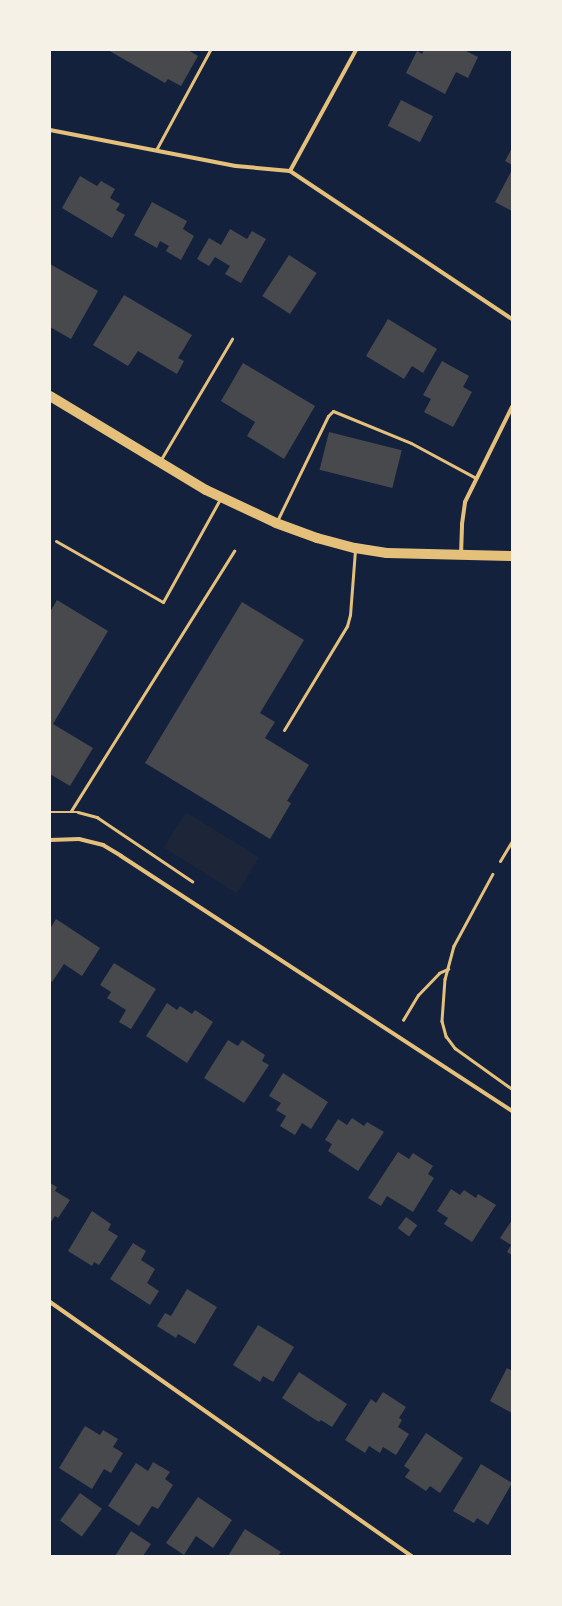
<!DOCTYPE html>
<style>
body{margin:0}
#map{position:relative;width:562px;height:1606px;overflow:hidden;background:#14213d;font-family:Karla,sans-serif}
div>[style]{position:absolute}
.green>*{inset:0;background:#1d2539;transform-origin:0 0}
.building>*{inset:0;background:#48494c;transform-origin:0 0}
.path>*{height:2.5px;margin:-1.25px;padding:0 1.25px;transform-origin:1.25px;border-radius:1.25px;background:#e5c07b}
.service>*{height:3px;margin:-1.5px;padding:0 1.5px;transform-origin:1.5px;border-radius:1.5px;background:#e5c07b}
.minor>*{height:4px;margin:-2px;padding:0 2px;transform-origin:2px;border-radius:2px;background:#e5c07b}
.primary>*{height:10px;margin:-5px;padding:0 5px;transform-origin:5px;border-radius:5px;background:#e5c07b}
span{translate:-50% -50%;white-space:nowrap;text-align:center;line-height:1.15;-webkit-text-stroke:3px #f6f1e7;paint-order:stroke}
.frame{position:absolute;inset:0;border:51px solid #f6f1e7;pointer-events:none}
</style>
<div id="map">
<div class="green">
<i style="left:186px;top:812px;width:86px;height:42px;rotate:32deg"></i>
</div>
<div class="building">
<i style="clip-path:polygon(108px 50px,188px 50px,198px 56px,181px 86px,168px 79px,165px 83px)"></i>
<i style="clip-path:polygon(424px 50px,464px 50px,478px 57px,468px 78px,456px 72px,445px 94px,406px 73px,417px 51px,422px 54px)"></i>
<i style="left:401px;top:100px;width:36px;height:29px;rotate:27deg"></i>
<i style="clip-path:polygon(512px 148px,512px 165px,505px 161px)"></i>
<i style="clip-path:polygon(512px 170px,512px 211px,495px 202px)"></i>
<i style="clip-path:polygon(80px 176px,97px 186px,101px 181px,115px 189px,110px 198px,120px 204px,116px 210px,125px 215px,112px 238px,62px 208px)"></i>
<i style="clip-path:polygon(152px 202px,187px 221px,183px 229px,194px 236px,181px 260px,166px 251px,169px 246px,160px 241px,157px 248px,134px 235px)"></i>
<i style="clip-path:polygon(230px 229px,247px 239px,252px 231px,266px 239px,241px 283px,225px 274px,230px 266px,215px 257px,209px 266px,197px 259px,209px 238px,221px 245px)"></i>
<i style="left:289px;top:255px;width:33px;height:49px;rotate:33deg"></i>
<i style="clip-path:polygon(50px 264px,98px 291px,71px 339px,50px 327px)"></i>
<i style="clip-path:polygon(124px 295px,192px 335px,178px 358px,184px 361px,177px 374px,138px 351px,128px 366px,93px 345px)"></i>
<i style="clip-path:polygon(388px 319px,437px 349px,423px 373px,412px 366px,404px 379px,366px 356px)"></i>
<i style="clip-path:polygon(442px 361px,469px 376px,463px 387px,472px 392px,453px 427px,424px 412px,431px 399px,423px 395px)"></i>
<i style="clip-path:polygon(243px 363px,315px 406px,284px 459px,247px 436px,255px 422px,221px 401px)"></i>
<i style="left:329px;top:432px;width:75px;height:39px;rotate:14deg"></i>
<i style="clip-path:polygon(57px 600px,108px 631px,53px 724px,93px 748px,70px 786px,50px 774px,50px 612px)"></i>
<i style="clip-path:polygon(242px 602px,304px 640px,260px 713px,275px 722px,265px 738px,309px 765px,287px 801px,291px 803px,270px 839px,145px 763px)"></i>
<i style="clip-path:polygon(56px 919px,100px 948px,82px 976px,64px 964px,52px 982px,50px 980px,50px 929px)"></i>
<i style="clip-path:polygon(114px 963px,156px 989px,131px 1029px,119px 1022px,126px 1010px,107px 998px,111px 992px,100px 985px)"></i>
<i style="clip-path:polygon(167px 1003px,177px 1010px,180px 1006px,192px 1014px,195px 1010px,213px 1022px,187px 1063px,146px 1036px)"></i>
<i style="clip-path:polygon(228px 1040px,238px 1046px,242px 1040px,265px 1055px,262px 1061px,269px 1065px,244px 1103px,204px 1078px)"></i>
<i style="clip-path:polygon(283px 1073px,328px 1102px,311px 1129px,302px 1123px,295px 1135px,280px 1126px,286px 1116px,276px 1110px,281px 1103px,269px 1096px)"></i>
<i style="clip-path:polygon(352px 1118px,364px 1126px,367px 1122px,384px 1132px,358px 1171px,328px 1151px,332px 1144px,325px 1140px,338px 1119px,347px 1125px)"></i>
<i style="clip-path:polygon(398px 1152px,409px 1159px,413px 1153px,433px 1166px,428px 1174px,434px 1178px,413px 1212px,387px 1196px,381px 1206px,368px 1198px)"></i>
<i style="clip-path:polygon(50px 1183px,57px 1187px,55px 1191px,70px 1200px,58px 1218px,55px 1216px,50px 1223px)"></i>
<i style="clip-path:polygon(451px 1189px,460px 1195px,464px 1190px,476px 1198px,478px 1194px,496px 1205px,472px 1242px,444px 1224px,448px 1218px,437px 1211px)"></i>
<i style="clip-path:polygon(92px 1211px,111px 1224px,108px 1230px,118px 1236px,99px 1265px,94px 1262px,92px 1266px,68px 1251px)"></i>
<i style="left:406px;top:1217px;width:14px;height:14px;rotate:36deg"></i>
<i style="clip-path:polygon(512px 1220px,512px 1255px,507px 1252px,511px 1245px,500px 1238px)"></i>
<i style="clip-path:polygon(133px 1243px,146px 1251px,141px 1260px,155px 1269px,147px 1283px,159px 1291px,150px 1305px,110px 1279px)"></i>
<i style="clip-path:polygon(187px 1289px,217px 1307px,195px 1344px,178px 1334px,176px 1338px,157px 1326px,165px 1313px,171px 1316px)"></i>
<i style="clip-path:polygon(258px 1325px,294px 1347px,273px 1382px,263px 1376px,260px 1382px,233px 1365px)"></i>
<i style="clip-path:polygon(507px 1368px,512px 1371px,512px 1413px,490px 1401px)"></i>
<i style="clip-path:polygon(299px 1372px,347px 1404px,332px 1427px,321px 1420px,319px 1422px,282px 1398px)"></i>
<i style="clip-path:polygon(383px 1392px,406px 1407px,399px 1418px,402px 1420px,398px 1427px,409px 1434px,396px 1455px,383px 1447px,380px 1453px,369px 1446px,365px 1453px,345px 1440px,371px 1399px,376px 1403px)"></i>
<i style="clip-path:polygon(85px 1426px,100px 1435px,103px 1430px,118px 1439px,113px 1447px,123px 1453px,111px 1473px,104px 1469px,92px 1489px,59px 1468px)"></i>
<i style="clip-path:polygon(426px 1433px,463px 1458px,440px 1493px,430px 1486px,426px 1491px,405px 1477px,410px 1470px,404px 1466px)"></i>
<i style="clip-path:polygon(153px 1462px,170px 1472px,165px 1479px,173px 1485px,158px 1509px,152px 1506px,139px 1526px,108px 1506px,136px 1463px,148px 1471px)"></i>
<i style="clip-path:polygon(481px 1464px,512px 1483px,488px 1525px,477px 1518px,474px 1523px,453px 1511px)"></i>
<i style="left:80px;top:1493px;width:27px;height:34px;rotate:36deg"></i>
<i style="clip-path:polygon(198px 1497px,232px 1520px,213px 1548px,196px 1536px,184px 1555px,166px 1543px)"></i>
<i style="clip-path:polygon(245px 1529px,281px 1552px,278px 1556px,228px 1556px)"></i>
<i style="clip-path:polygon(131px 1531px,151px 1544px,143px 1556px,115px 1556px)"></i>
</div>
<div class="path">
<i style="left:71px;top:811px;width:307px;rotate:-57.9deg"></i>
<i style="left:50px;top:812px;width:28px"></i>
<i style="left:78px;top:812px;width:20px;rotate:15deg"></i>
<i style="left:97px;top:817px;width:115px;rotate:34deg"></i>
<i style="left:493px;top:874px;width:82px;rotate:118.4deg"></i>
<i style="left:454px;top:946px;width:34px;rotate:105deg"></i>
<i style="left:445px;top:979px;width:42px;rotate:94.1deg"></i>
<i style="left:442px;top:1021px;width:16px;rotate:75deg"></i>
<i style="left:446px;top:1036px;width:15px;rotate:53deg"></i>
<i style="left:455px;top:1048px;width:70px;rotate:35.7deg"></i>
<i style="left:403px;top:1020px;width:29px;rotate:-59deg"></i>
<i style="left:418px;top:995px;width:30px;rotate:-46deg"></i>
<i style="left:439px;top:973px;width:10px;rotate:-24deg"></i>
</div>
<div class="service">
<i style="left:156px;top:150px;width:114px;rotate:-61.6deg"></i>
<i style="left:160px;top:461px;width:142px;rotate:-59.5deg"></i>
<i style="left:277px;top:521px;width:117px;rotate:-64.1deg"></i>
<i style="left:328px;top:416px;width:7px;rotate:-45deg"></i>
<i style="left:333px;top:411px;width:84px;rotate:22.3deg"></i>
<i style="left:411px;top:443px;width:74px;rotate:28.3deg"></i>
<i style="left:56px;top:541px;width:123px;rotate:29.7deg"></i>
<i style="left:163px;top:602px;width:118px;rotate:-61deg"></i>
<i style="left:284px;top:730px;width:122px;rotate:-58.8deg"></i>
<i style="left:347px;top:626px;width:11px;rotate:-75deg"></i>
<i style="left:350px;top:615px;width:65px;rotate:-85.6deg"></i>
<i style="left:500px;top:861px;width:23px;rotate:-59deg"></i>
</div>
<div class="minor">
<i style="left:50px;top:130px;width:189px;rotate:11deg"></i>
<i style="left:236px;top:166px;width:54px;rotate:5.3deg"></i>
<i style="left:290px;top:171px;width:267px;rotate:33.7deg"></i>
<i style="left:290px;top:171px;width:138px;rotate:-61.4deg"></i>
<i style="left:461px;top:555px;width:31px;rotate:-88deg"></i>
<i style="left:462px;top:524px;width:22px;rotate:-82deg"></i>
<i style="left:465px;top:502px;width:106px;rotate:-63.7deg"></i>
<i style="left:50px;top:840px;width:29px;rotate:-2deg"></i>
<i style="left:79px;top:839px;width:25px;rotate:14deg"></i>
<i style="left:103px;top:845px;width:21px;rotate:31deg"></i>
<i style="left:121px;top:856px;width:467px;rotate:33.1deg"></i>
<i style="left:50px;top:1302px;width:442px;rotate:35.1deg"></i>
</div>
<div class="primary">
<i style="left:50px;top:396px;width:182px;rotate:31.1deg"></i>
<i style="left:206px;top:490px;width:77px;rotate:25.2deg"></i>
<i style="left:276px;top:523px;width:44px;rotate:20.1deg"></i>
<i style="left:317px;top:538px;width:39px;rotate:15deg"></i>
<i style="left:355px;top:548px;width:32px;rotate:9deg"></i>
<i style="left:387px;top:553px;width:125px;rotate:1.4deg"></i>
</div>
<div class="frame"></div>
</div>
